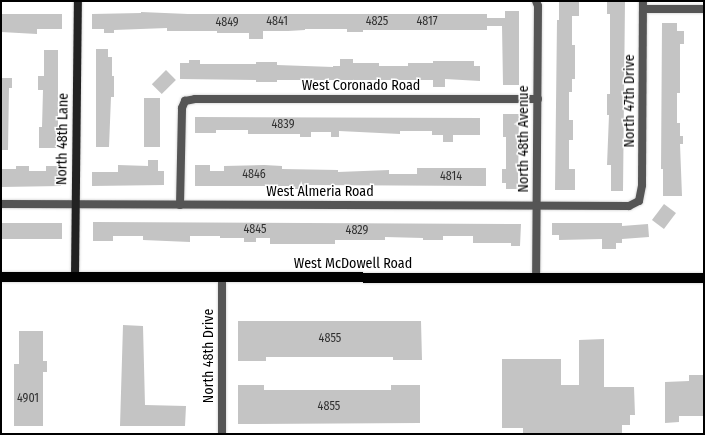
<!DOCTYPE html>
<style>
body{margin:0}
#map{position:relative;width:705px;height:435px;overflow:hidden;background:#fff;font-family:"Fira Sans Condensed",sans-serif}
div>[style]{position:absolute}
.building>*{inset:0;background:#c4c4c4;transform-origin:0 0}
.roads{filter:drop-shadow(0 0 1px #dbdbdb) drop-shadow(0 0 1px #dbdbdb)}
.street>*{height:8px;margin:-4px;padding:0 4px;transform-origin:4px;border-radius:4px;background:#555}
.secondary>*{height:8px;margin:-4px;padding:0 4px;transform-origin:4px;border-radius:4px;background:#222}
.primary>*{height:10px;margin:-5px;padding:0 5px;transform-origin:5px;border-radius:5px;background:#000}
span{translate:-50% -50%;white-space:nowrap;text-align:center;line-height:1.15;-webkit-text-stroke:3px #fff;paint-order:stroke}
.number-label{font-size:12px;color:#313131}
.number-label span{-webkit-text-stroke-width:0}
.street-label{font-size:14px;color:#000}
.frame{position:absolute;inset:0;border:2px solid #000;pointer-events:none}
</style>
<div id="map">
<div class="building">
<i style="clip-path:polygon(559px 1px,579px 1px,579px 16px,572px 16px,572px 45px,575px 45px,575px 79px,572px 79px,572px 92px,569px 92px,569px 120px,573px 120px,573px 140px,569px 140px,569px 169px,575px 169px,575px 190px,555px 190px,557px 20px,559px 20px)"></i>
<i style="clip-path:polygon(607px 1px,625px 1px,623px 191px,611px 191px,611px 165px,607px 165px,609px 115px,607px 115px,607px 94px,610px 94px,610px 14px,607px 14px)"></i>
<i style="clip-path:polygon(505px 11px,519px 11px,519px 85px,503px 85px,502px 26px,487px 26px,487px 30px,363px 30px,363px 32px,347px 32px,347px 29px,305px 29px,305px 30px,288px 31px,263px 31px,263px 39px,249px 39px,249px 33px,217px 33px,217px 31px,167px 31px,167px 28px,114px 30px,114px 33px,104px 33px,104px 29px,92px 29px,92px 14px,141px 13px,141px 12px,188px 14px,487px 14px,487px 18px,505px 18px)"></i>
<i style="clip-path:polygon(1px 14px,62px 14px,62px 29px,37px 29px,37px 34px,1px 32px)"></i>
<i style="clip-path:polygon(662px 23px,677px 23px,677px 31px,684px 31px,684px 44px,680px 44px,680px 93px,677px 93px,677px 123px,680px 123px,680px 136px,683px 136px,683px 144px,680px 144px,682px 196px,663px 196px,663px 169px,661px 169px)"></i>
<i style="clip-path:polygon(96px 49px,108px 49px,108px 57px,112px 57px,112px 76px,114px 76px,114px 97px,111px 97px,109px 147px,96px 147px)"></i>
<i style="clip-path:polygon(44px 50px,58px 50px,58px 127px,62px 127px,62px 140px,56px 140px,56px 148px,39px 148px,39px 127px,42px 127px,43px 90px,38px 90px,38px 76px,44px 76px)"></i>
<i style="clip-path:polygon(340px 59px,353px 59px,353px 63px,379px 63px,379px 66px,408px 66px,408px 63px,433px 63px,433px 61px,474px 61px,474px 66px,480px 66px,480px 81px,445px 79px,445px 87px,433px 87px,433px 80px,277px 80px,277px 82px,256px 82px,256px 80px,180px 79px,180px 63px,189px 63px,189px 60px,200px 60px,200px 64px,256px 64px,256px 62px,277px 62px,277px 65px,333px 67px,333px 66px,340px 66px)"></i>
<i style="left:166px;top:70px;width:14px;height:20px;rotate:45deg"></i>
<i style="clip-path:polygon(1px 78px,12px 78px,12px 88px,9px 88px,8px 150px,1px 150px)"></i>
<i style="left:144px;top:98px;width:16px;height:49px"></i>
<i style="clip-path:polygon(503px 114px,519px 114px,518px 189px,506px 189px,506px 183px,502px 183px,502px 169px,506px 169px,506px 137px,503px 137px)"></i>
<i style="clip-path:polygon(195px 117px,480px 118px,480px 135px,453px 135px,453px 142px,443px 142px,443px 135px,432px 135px,432px 131px,400px 131px,400px 134px,339px 131px,339px 137px,331px 137px,331px 132px,311px 132px,311px 137px,300px 137px,300px 134px,248px 134px,248px 130px,216px 130px,216px 133px,195px 133px)"></i>
<i style="clip-path:polygon(148px 160px,158px 160px,158px 171px,164px 171px,164px 185px,92px 186px,92px 172px,118px 172px,118px 165px,148px 166px)"></i>
<i style="clip-path:polygon(195px 165px,210px 165px,210px 171px,224px 171px,224px 166px,264px 165px,282px 166px,282px 169px,338px 170px,338px 172px,389px 170px,389px 174px,417px 174px,417px 168px,486px 168px,486px 186px,305px 185px,305px 189px,292px 189px,292px 186px,195px 186px)"></i>
<i style="clip-path:polygon(16px 166px,29px 166px,29px 171px,46px 171px,46px 166px,61px 166px,61px 186px,1px 187px,1px 169px,16px 169px)"></i>
<i style="left:664px;top:204px;width:15px;height:20px;rotate:37deg"></i>
<i style="clip-path:polygon(93px 222px,521px 224px,520px 246px,511px 246px,511px 243px,473px 243px,473px 236px,443px 236px,443px 240px,423px 240px,423px 238px,385px 237px,385px 240px,335px 240px,335px 244px,270px 244px,270px 238px,256px 238px,256px 242px,244px 242px,244px 238px,220px 238px,220px 236px,190px 236px,190px 242px,143px 240px,143px 236px,113px 236px,113px 241px,93px 241px)"></i>
<i style="left:1px;top:223px;width:61px;height:16px"></i>
<i style="clip-path:polygon(552px 223px,622px 223px,622px 226px,648px 224px,649px 237px,622px 239px,622px 243px,616px 243px,616px 249px,602px 249px,602px 239px,559px 240px,559px 235px,552px 235px)"></i>
<i style="clip-path:polygon(238px 321px,421px 321px,422px 360px,393px 360px,393px 357px,266px 357px,266px 361px,238px 361px)"></i>
<i style="clip-path:polygon(123px 325px,143px 326px,145px 405px,186px 406px,185px 426px,120px 426px)"></i>
<i style="clip-path:polygon(19px 331px,43px 331px,43px 361px,47px 361px,47px 372px,43px 372px,43px 426px,14px 426px,14px 364px,19px 364px)"></i>
<i style="clip-path:polygon(604px 339px,604px 387px,634px 387px,635px 415px,630px 415px,630px 425px,622px 425px,622px 434px,523px 434px,523px 428px,502px 428px,502px 359px,561px 359px,561px 385px,579px 385px,579px 340px)"></i>
<i style="clip-path:polygon(689px 375px,703px 375px,703px 416px,679px 416px,679px 422px,665px 423px,665px 382px,689px 381px)"></i>
<i style="clip-path:polygon(238px 385px,264px 385px,264px 390px,391px 390px,391px 385px,420px 385px,420px 423px,238px 424px)"></i>
</div>
<div class="roads">
<div class="street">
<i style="left:536px;top:1px;width:5px;rotate:68deg"></i>
<i style="left:538px;top:6px;width:272px;rotate:90.4deg"></i>
<i style="left:643px;top:9px;width:61px"></i>
<i style="left:1px;top:204px;width:628px;rotate:0.18deg"></i>
<i style="left:629px;top:206px;width:11px;rotate:-27deg"></i>
<i style="left:639px;top:201px;width:16px;rotate:-79deg"></i>
<i style="left:642px;top:185px;width:184px;rotate:-89.7deg"></i>
<i style="left:180px;top:205px;width:97px;rotate:-88.8deg"></i>
<i style="left:182px;top:108px;width:8px;rotate:-67deg"></i>
<i style="left:185px;top:101px;width:10px;rotate:-11deg"></i>
<i style="left:195px;top:99px;width:343px"></i>
<i style="left:222px;top:277px;width:157px;rotate:90deg"></i>
</div>
<div class="secondary">
<i style="left:75px;top:277px;width:276px;rotate:-89.4deg"></i>
</div>
<div class="primary">
<i style="left:1px;top:277px;width:703px;rotate:0.08deg"></i>
</div>
</div>
<div class="number-label">
<span style="left:277px;top:22px">4841</span>
<span style="left:377px;top:22px">4825</span>
<span style="left:427px;top:22px">4817</span>
<span style="left:227px;top:23px">4849</span>
<span style="left:283px;top:125px">4839</span>
<span style="left:254px;top:175px">4846</span>
<span style="left:451px;top:177px">4814</span>
<span style="left:255px;top:230px">4845</span>
<span style="left:357px;top:231px">4829</span>
<span style="left:330px;top:339px">4855</span>
<span style="left:28px;top:399px">4901</span>
<span style="left:329px;top:407px">4855</span>
</div>
<div class="street-label">
<span style="left:361px;top:86px">West Coronado Road</span>
<span style="left:630px;top:101px;rotate:-90deg">North 47th Drive</span>
<span style="left:63px;top:139px;rotate:-89deg">North 48th Lane</span>
<span style="left:524px;top:139px;rotate:-90deg">North 48th Avenue</span>
<span style="left:320px;top:192px">West Almeria Road</span>
<span style="left:353px;top:264px">West McDowell Road</span>
<span style="left:209px;top:356px;rotate:-90deg">North 48th Drive</span>
</div>
<div class="frame"></div>
</div>
